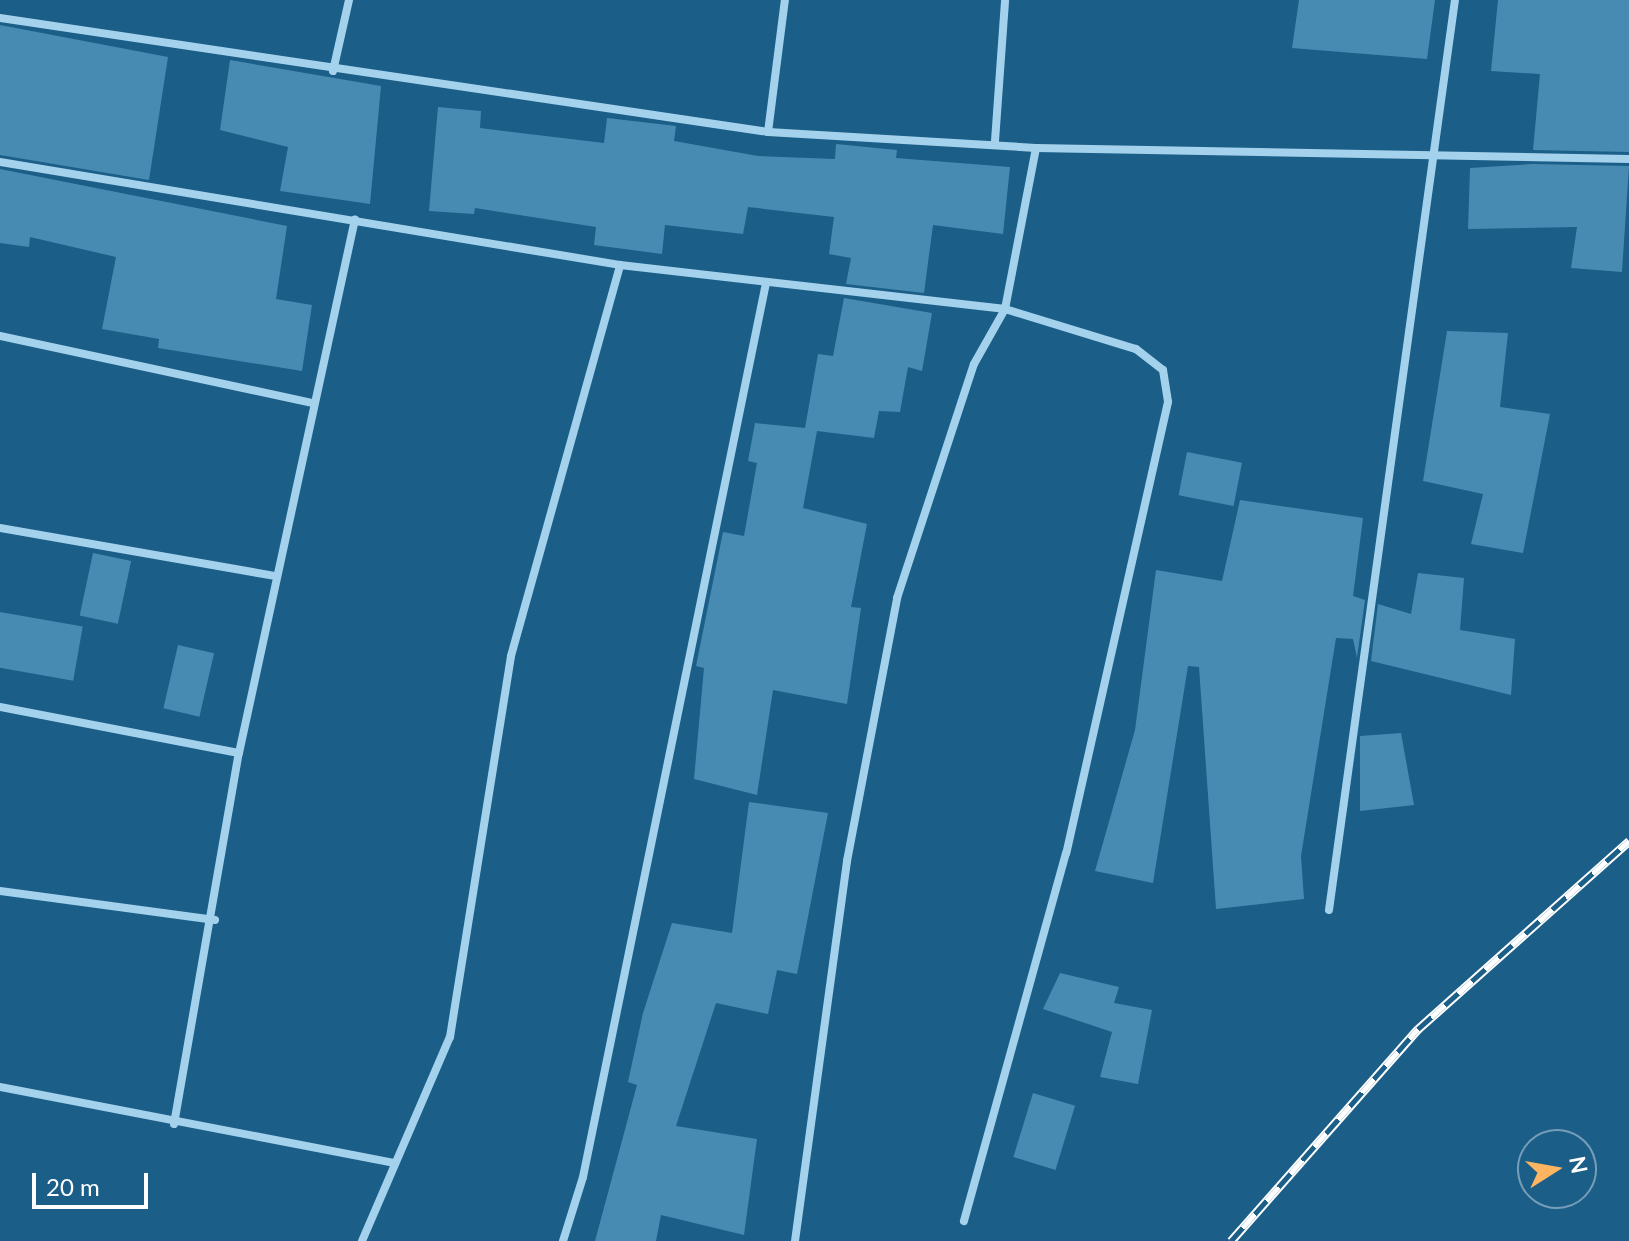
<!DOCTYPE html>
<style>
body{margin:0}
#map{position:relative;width:1629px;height:1241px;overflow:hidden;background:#1b5e88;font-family:Lato,sans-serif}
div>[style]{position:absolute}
.building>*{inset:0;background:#488bb2;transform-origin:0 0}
.minor>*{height:8px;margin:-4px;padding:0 4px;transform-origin:4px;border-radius:4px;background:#a4d2ec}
.rail>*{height:9px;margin-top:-4.5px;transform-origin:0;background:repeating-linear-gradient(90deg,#1b5e88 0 18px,#fff 0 36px);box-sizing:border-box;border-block:2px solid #fff}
span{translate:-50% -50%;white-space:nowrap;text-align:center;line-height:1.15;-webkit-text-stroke:8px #1b5e88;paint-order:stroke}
.north{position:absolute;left:1517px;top:1129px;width:80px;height:80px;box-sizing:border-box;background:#1b5e88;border:2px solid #769eb8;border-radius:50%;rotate:79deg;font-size:22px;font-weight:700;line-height:32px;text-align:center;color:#fff}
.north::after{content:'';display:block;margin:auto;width:28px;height:36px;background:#feb461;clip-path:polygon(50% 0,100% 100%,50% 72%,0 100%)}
.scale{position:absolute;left:32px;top:1173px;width:116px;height:36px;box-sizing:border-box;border:4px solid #fff;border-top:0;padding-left:10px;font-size:24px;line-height:28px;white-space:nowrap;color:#fff;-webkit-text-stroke:6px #1b5e88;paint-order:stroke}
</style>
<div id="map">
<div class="building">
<i style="clip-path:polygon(1299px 0,1435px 0,1427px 59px,1292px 48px)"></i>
<i style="clip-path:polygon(1498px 0,1629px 0,1629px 152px,1533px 150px,1540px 74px,1491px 71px)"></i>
<i style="clip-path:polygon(0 25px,168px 57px,149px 180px,0 155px)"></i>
<i style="clip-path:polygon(230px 60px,381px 86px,370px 204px,280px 191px,288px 147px,220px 130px)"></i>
<i style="clip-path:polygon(438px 107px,481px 111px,480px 128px,604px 143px,607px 118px,676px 126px,674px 141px,758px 156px,835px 159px,836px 144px,897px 150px,896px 158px,1010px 167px,1003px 234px,933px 225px,924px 293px,846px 284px,851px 258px,829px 254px,834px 217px,748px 207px,743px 234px,665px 225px,662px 254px,594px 245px,596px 227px,475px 208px,474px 214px,429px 211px)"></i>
<i style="clip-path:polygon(1532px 164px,1629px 166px,1622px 272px,1571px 268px,1577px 227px,1468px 229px,1470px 168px)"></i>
<i style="clip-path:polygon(0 169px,287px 226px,276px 299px,312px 305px,302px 371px,158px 348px,159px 339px,102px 329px,116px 257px,30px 237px,29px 247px,0 243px)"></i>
<i style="clip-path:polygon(844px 298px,932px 313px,922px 371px,908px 367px,900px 412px,879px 411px,874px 438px,817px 431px,803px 508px,867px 524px,851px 607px,861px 608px,847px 704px,773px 690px,757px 795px,694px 779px,704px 668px,696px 666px,723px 532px,744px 536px,757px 463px,748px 461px,755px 423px,805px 428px,818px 354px,833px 356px)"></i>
<i style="clip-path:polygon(1447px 331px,1508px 333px,1500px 407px,1550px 414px,1523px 553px,1471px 544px,1483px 494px,1423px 481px)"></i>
<i style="left:1187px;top:452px;width:56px;height:44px;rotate:11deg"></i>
<i style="clip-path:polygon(1240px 500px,1363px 518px,1353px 596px,1365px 600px,1357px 658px,1353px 639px,1336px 638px,1301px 856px,1304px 899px,1216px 909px,1199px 667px,1188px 666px,1153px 883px,1095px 871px,1135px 730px,1156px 570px,1222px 581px)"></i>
<i style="left:93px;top:553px;width:39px;height:64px;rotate:12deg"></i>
<i style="clip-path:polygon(1418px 573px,1464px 578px,1460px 630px,1515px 639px,1511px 695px,1371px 661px,1378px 604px,1411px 614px)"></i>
<i style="left:0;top:612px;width:84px;height:55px;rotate:10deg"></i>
<i style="left:178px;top:645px;width:37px;height:65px;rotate:13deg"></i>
<i style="clip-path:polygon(1401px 733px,1414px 805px,1360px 811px,1360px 736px)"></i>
<i style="clip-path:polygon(749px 802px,828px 813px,797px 974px,777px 970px,768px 1014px,716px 1003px,676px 1126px,757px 1139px,744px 1235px,661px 1215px,656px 1241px,595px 1241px,637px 1085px,628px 1082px,643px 1013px,672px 923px,732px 933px)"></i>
<i style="clip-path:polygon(1060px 973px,1119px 987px,1114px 1003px,1152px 1010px,1138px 1084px,1100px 1077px,1112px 1032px,1043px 1009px)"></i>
<i style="left:1033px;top:1093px;width:44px;height:67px;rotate:17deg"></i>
</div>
<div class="minor">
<i style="left:0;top:18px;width:776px;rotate:8.44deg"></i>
<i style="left:768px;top:132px;width:268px;rotate:3.4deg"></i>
<i style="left:333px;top:71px;width:73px;rotate:-77.3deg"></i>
<i style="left:768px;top:132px;width:133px;rotate:-82.7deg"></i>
<i style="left:995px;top:141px;width:141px;rotate:-85.9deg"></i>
<i style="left:0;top:162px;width:628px;rotate:9.43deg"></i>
<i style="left:0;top:336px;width:320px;rotate:12.1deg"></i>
<i style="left:0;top:528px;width:280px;rotate:9.9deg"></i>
<i style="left:0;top:707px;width:243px;rotate:10.9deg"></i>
<i style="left:0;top:891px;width:217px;rotate:7.7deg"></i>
<i style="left:1329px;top:910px;width:919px;rotate:-82.12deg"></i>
<i style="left:0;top:1087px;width:401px;rotate:10.9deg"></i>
<i style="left:174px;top:1124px;width:377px;rotate:-80.1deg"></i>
<i style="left:239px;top:753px;width:546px;rotate:-77.74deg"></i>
<i style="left:362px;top:1241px;width:222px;rotate:-66.7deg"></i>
<i style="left:450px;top:1037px;width:386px;rotate:-80.9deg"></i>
<i style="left:511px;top:656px;width:406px;rotate:-74.4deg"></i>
<i style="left:620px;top:265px;width:388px;rotate:6.5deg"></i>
<i style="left:1005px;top:309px;width:137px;rotate:17deg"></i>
<i style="left:1136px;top:349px;width:34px;rotate:38deg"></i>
<i style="left:1163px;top:370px;width:32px;rotate:81deg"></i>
<i style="left:1168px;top:402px;width:462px;rotate:102.7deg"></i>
<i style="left:1066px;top:853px;width:382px;rotate:105.5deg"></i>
<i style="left:563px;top:1241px;width:67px;rotate:-72.6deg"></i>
<i style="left:583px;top:1177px;width:913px;rotate:-78.43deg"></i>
<i style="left:795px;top:1241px;width:384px;rotate:-82.2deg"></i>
<i style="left:847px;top:861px;width:268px;rotate:-79.2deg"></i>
<i style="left:897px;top:598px;width:246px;rotate:-71.8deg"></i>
<i style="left:974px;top:364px;width:63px;rotate:-60.6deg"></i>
<i style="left:1005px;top:309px;width:164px;rotate:-79.1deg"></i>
<i style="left:1036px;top:148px;width:593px;rotate:1.06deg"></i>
</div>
<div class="rail">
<i style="left:1231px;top:1241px;width:283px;rotate:-48.6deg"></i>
<i style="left:1418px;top:1029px;width:283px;rotate:-41.7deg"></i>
</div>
<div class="north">N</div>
<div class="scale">20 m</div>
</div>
